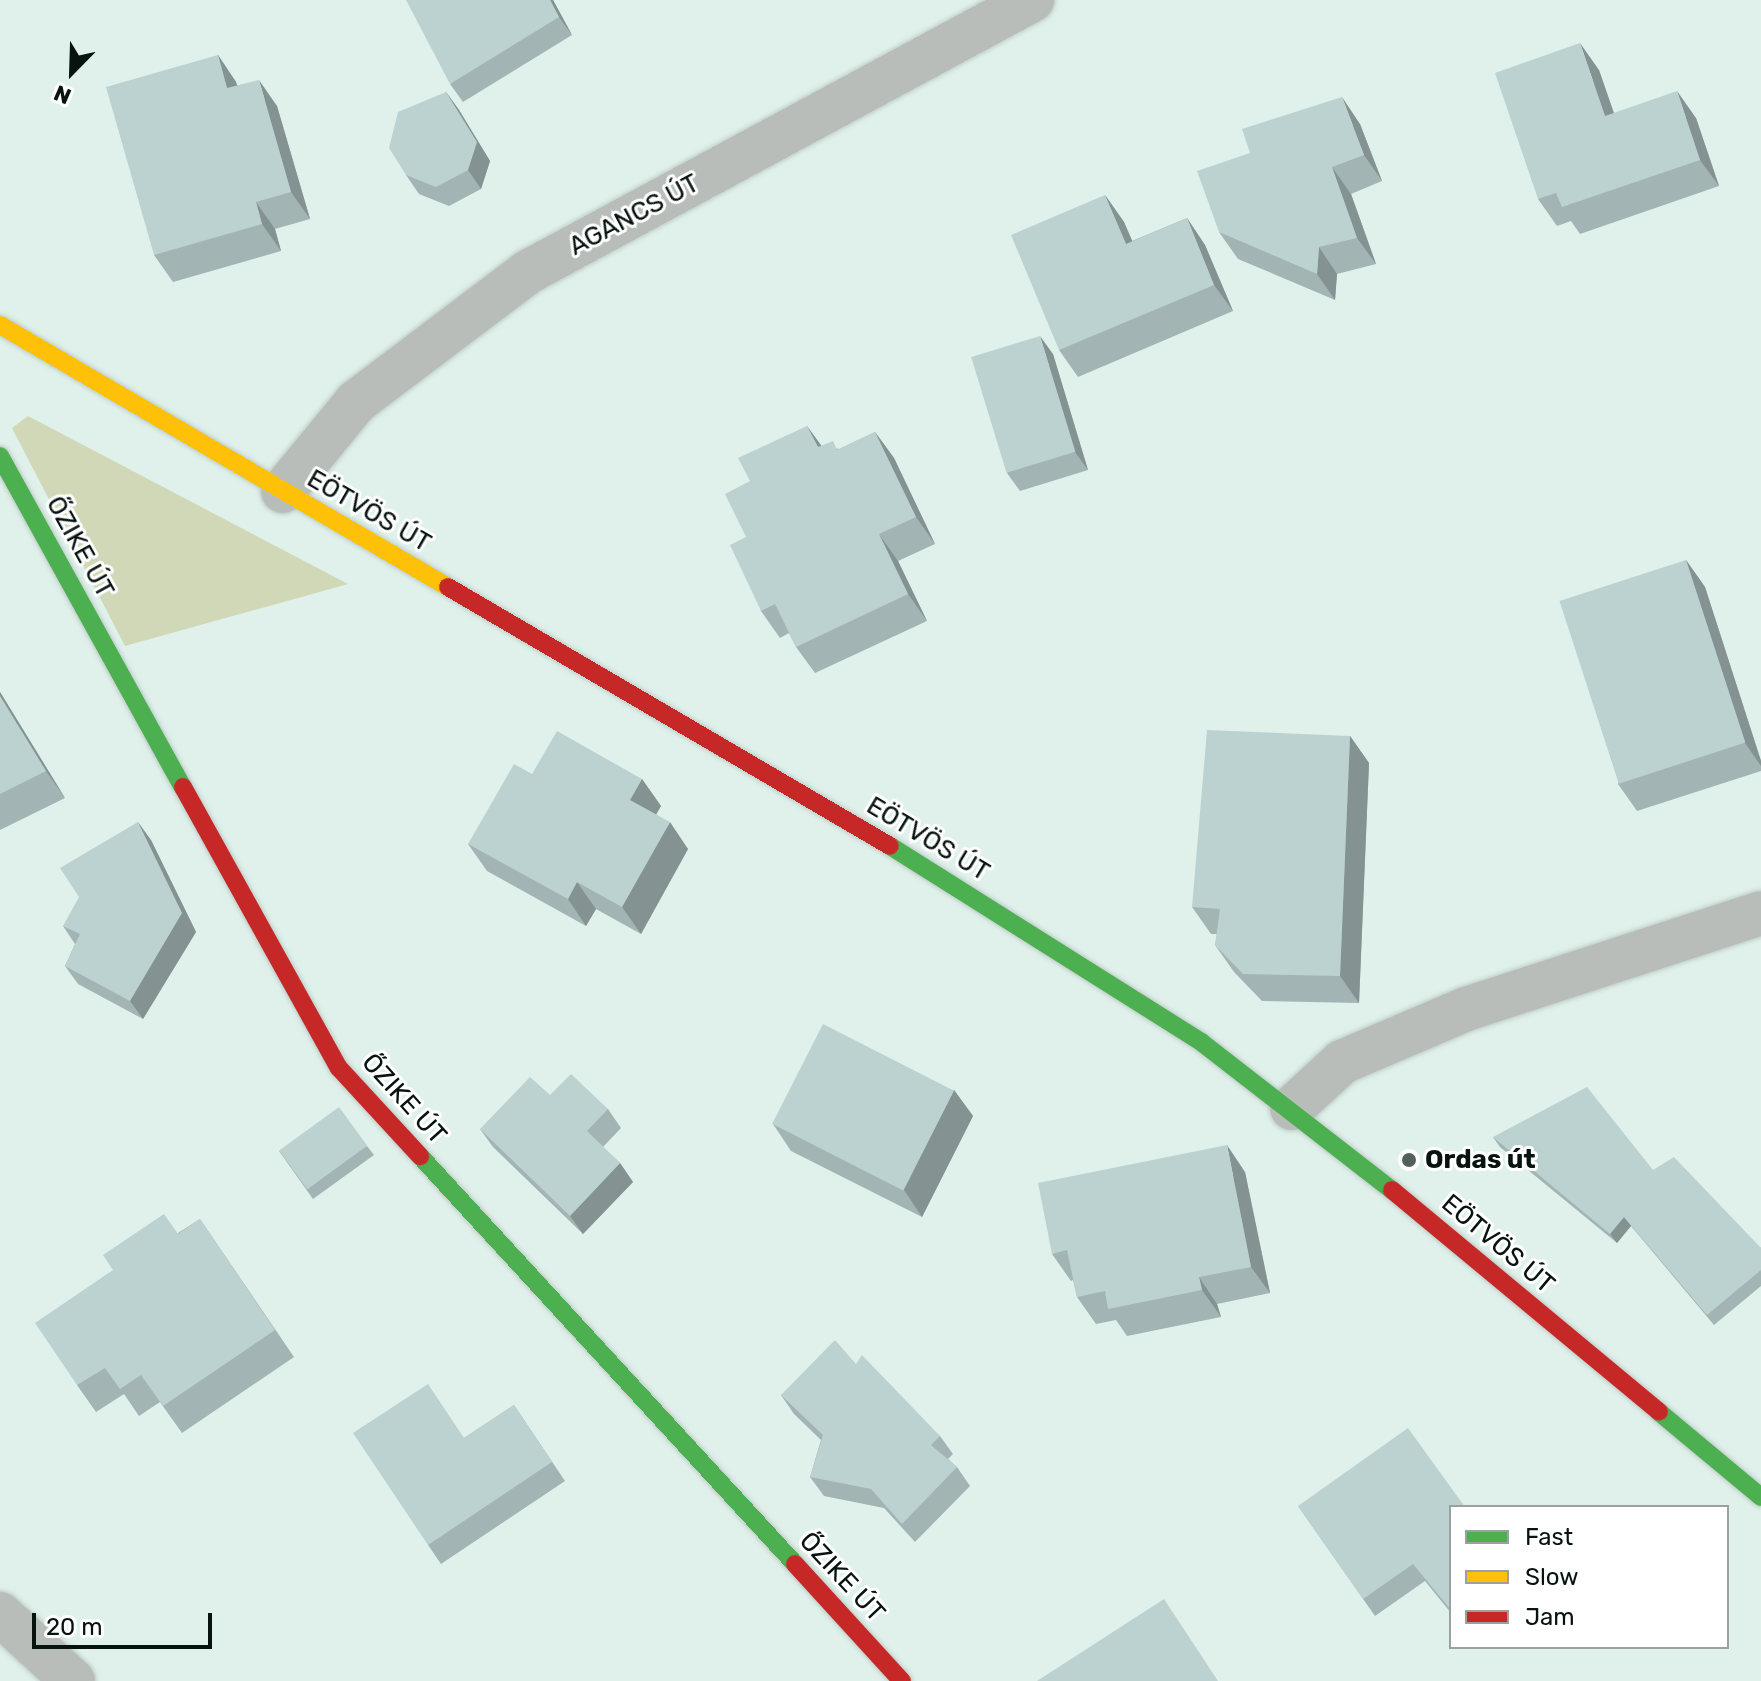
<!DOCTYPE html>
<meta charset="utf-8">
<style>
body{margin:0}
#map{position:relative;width:1761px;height:1681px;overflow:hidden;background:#e0f1eb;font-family:Rubik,sans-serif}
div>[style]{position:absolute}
.green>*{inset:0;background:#d0d8b8}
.roads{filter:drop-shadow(0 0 2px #bfccc7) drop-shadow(0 0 2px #bfccc7)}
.street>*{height:44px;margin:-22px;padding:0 22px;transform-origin:22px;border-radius:22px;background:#b8bdb9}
.fast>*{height:18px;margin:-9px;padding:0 9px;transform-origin:9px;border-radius:9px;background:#4caf50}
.slow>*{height:18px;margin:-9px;padding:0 9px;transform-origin:9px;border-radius:9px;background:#ffc107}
.jam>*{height:18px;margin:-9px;padding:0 9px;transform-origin:9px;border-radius:9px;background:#c62828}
.wall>*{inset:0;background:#a2b5b4}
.shaded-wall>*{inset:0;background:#849392}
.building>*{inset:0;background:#bcd2d1;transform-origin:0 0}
.dots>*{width:22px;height:22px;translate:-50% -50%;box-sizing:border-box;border:4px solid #fff;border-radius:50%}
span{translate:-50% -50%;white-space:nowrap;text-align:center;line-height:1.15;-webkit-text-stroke:6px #fff;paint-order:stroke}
.street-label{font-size:26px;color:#07130f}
.poi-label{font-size:26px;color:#07130f;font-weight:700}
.left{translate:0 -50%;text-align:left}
.legend{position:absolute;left:1449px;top:1505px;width:280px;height:144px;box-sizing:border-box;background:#fff;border:2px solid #9ca19f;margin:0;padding:10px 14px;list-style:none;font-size:24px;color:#07130f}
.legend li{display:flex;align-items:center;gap:16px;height:40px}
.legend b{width:40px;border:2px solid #9ca19f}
.north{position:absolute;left:32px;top:32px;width:80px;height:80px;-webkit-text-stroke:6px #fff;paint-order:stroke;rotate:203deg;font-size:22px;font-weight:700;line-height:32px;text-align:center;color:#07130f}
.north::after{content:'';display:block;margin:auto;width:28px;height:36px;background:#07130f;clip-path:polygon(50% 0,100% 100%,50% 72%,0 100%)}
.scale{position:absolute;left:32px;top:1613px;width:180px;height:36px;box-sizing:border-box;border:4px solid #07130f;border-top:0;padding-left:10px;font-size:24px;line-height:28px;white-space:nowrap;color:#07130f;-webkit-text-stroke:6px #fff;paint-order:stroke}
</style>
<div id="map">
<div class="green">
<i style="clip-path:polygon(28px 416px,348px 584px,125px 646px,12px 428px)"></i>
</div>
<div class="roads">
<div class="street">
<i style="left:283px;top:491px;width:115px;rotate:-50.6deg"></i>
<i style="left:356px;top:402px;width:216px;rotate:-37.1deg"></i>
<i style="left:528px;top:272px;width:573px;rotate:-28.35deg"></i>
<i style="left:1292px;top:1108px;width:68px;rotate:-42.6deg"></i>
<i style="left:1342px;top:1062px;width:135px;rotate:-23.1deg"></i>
<i style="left:1466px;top:1009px;width:310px;rotate:-18deg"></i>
<i style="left:0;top:1614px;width:99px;rotate:42.5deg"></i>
</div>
<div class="fast">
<i style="left:0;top:456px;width:378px;rotate:61.1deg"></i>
<i style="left:890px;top:846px;width:368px;rotate:32.2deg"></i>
<i style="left:1201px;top:1042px;width:242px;rotate:37.8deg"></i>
<i style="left:420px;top:1156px;width:554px;rotate:47.41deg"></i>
<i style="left:1659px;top:1412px;width:133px;rotate:39.8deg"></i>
</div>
<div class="slow">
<i style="left:0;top:325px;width:519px;rotate:30.32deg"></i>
</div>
<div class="jam">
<i style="left:448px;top:587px;width:512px;rotate:30.37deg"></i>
<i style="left:183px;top:787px;width:321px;rotate:61deg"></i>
<i style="left:339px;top:1068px;width:120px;rotate:47.4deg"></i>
<i style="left:1392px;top:1190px;width:347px;rotate:39.7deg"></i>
<i style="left:795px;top:1564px;width:159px;rotate:47.6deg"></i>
</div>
</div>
<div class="wall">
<i style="clip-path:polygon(553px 0,572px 35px,463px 102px,450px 84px)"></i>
<i style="clip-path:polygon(218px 55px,236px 82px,237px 85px,277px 106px,310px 219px,275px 229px,281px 251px,173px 282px,154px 255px)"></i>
<i style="clip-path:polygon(1599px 70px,1614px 113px,1696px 118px,1719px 186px,1580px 234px,1571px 221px,1557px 226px,1538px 199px)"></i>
<i style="clip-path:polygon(446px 92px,459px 110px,490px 161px,481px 189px,449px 206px,419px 194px,406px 175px)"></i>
<i style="clip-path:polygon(1360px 124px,1382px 181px,1351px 194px,1376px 264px,1337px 274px,1335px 300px,1238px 259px,1219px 232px,1250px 153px)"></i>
<i style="clip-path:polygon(1105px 195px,1124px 222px,1132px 241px,1187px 218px,1205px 245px,1233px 311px,1078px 377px,1059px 350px)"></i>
<i style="clip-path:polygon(1053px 354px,1088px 470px,1020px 491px,1007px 473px)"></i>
<i style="clip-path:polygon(807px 426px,821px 446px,839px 449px,875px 432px,894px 458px,935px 544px,898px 561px,927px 621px,815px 673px,796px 647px,789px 633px,780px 638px,761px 611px,746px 537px,750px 481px)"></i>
<i style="clip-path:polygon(1686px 560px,1705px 587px,1761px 761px,1761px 771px,1637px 811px,1618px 784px)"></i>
<i style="clip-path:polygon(0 692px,65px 798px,0 830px)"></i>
<i style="clip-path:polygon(1350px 736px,1369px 763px,1359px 1003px,1262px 1001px,1234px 972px,1215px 945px,1217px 934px,1211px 934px,1192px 907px)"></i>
<i style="clip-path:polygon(532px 774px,642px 779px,661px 806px,656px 814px,688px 849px,641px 934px,596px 909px,586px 926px,487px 871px,468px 844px)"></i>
<i style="clip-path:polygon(151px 840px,196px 932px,143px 1019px,78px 984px,65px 966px,75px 944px,63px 926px)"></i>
<i style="clip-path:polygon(954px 1090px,973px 1116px,922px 1217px,791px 1151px,773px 1124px)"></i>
<i style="clip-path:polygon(550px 1095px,608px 1109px,621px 1128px,603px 1147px,620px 1163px,633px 1182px,583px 1234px,493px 1147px,480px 1129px)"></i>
<i style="clip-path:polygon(1493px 1137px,1653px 1170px,1761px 1248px,1761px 1286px,1714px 1325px,1631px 1226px,1617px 1243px,1500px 1147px)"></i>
<i style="clip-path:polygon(367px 1146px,374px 1155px,313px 1199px,279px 1151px)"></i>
<i style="clip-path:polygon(1245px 1172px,1270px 1293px,1217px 1304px,1221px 1317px,1127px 1336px,1116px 1320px,1096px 1324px,1077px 1297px,1073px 1280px,1071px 1281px,1052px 1254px)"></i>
<i style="clip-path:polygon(200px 1219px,294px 1357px,182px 1433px,160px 1402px,139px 1416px,124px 1394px,96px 1412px,77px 1385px,178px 1233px)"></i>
<i style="clip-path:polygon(856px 1364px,940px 1436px,953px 1454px,948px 1459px,957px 1467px,970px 1486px,915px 1542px,884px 1508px,824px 1496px,810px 1477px,821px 1440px,794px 1414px,781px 1395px)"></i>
<i style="clip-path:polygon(514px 1405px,565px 1481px,441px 1564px,428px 1545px,464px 1438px)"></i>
<i style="clip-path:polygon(1298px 1506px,1451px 1507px,1451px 1613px,1425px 1581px,1375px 1616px)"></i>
</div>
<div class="shaded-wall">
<i style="clip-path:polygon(550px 0,553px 0,572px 35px,559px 17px)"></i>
<i style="clip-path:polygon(1580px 43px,1599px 70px,1624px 143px,1605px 116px)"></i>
<i style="clip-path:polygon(218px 55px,236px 82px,246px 115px,227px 88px)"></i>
<i style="clip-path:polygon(259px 80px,277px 106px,310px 219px,291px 192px)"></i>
<i style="clip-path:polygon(1677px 91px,1696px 118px,1719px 186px,1700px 160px)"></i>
<i style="clip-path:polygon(446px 92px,459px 110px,490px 161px,481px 189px,468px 170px)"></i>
<i style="clip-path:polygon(1342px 97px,1360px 124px,1382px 181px,1364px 155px)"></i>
<i style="clip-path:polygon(1332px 167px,1351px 194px,1376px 264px,1357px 238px)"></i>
<i style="clip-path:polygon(1105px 195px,1124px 222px,1145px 270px,1126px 244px)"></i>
<i style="clip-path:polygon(256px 202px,275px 229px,281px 251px,262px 224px)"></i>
<i style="clip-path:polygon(1187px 218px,1205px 245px,1233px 311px,1214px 285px)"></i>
<i style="clip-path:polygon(1319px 247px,1337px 274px,1335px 300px,1317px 274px)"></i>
<i style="clip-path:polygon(1040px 336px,1053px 354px,1088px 470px,1075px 452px)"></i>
<i style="clip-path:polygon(807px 426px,826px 452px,818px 447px)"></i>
<i style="clip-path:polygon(875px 432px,894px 458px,935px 544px,916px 517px)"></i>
<i style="clip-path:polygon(879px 534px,898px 561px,927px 621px,908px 594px)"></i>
<i style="clip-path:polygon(1686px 560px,1705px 587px,1761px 761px,1761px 766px,1745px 743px)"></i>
<i style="clip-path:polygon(0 692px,65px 798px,46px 771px,0 696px)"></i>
<i style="clip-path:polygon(1350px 736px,1369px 763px,1359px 1003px,1340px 976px)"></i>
<i style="clip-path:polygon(642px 779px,661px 806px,649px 827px,630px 800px)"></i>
<i style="clip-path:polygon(138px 822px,151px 840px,196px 932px,143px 1019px,130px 1001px)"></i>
<i style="clip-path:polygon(670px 822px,688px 849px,641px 934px,622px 907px)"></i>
<i style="clip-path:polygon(577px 882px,596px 909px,586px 926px,568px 899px)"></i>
<i style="clip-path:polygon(954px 1090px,973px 1116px,922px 1217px,904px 1190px)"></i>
<i style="clip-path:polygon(1227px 1145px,1245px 1172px,1270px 1293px,1251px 1267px)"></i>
<i style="clip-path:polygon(620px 1163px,633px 1182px,583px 1234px,570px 1216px)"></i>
<i style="clip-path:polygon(1624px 1217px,1631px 1226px,1617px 1243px,1610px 1234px)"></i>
<i style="clip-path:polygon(1199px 1277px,1217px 1304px,1221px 1317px,1202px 1290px)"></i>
</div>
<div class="building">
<i style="clip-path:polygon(406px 0,550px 0,559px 17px,450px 84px)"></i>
<i style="clip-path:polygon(1580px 43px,1605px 116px,1677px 91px,1700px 160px,1562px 207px,1556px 193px,1538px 199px,1495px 73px)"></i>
<i style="clip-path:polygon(218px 55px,227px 88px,259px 80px,291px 192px,256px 202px,262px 224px,154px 255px,106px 87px)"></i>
<i style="clip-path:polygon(446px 92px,477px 142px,468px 170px,436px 187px,406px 175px,389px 148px,398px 112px)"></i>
<i style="clip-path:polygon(1342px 97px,1364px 155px,1332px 167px,1357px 238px,1319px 247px,1317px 274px,1219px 232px,1197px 171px,1250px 153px,1242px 129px)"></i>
<i style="clip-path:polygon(1105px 195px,1126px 244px,1187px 218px,1214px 285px,1059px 350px,1011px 235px)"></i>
<i style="left:1040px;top:336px;width:121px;height:72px;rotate:73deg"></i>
<i style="clip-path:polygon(807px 426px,818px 447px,833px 441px,837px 450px,875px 432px,916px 517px,879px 534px,908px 594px,796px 647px,775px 604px,761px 611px,730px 545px,746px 537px,725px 494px,750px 481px,738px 458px)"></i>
<i style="left:1686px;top:560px;width:192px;height:133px;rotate:72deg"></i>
<i style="clip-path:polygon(0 696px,46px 771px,0 794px)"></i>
<i style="clip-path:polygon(1207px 730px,1350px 736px,1340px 976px,1243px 974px,1215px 945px,1220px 909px,1192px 907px)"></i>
<i style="clip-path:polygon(557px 731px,642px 779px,630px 800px,670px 822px,622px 907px,577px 882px,568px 899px,468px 844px,514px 764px,532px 774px)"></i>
<i style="clip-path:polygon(138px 822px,182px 913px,130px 1001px,65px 966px,80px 934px,63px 926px,79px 897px,60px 868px)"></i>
<i style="left:823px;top:1024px;width:147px;height:112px;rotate:27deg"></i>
<i style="clip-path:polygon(571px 1074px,608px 1109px,587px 1131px,620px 1163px,570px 1216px,480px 1129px,530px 1077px,550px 1095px)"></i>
<i style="clip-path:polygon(1587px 1087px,1653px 1170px,1674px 1157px,1761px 1248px,1761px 1270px,1707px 1315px,1624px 1217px,1610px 1234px,1493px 1137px)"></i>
<i style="left:339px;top:1107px;width:48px;height:74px;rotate:54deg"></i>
<i style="clip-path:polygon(1227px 1145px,1251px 1267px,1199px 1277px,1202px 1290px,1108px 1309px,1105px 1291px,1077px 1297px,1067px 1250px,1052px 1254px,1038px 1183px)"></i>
<i style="clip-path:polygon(164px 1214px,178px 1234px,200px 1219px,275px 1330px,163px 1406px,141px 1375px,120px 1389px,105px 1368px,77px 1385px,35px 1323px,113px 1270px,103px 1255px)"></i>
<i style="clip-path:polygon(835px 1340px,856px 1364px,862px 1355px,940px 1436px,931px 1445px,957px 1467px,902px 1524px,871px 1489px,810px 1477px,823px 1435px,781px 1395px)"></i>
<i style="clip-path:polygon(428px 1384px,464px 1438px,514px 1405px,552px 1462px,428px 1545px,353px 1433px)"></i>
<i style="clip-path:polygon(1408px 1428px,1465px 1507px,1451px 1507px,1451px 1610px,1413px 1564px,1363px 1599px,1298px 1506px)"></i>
<i style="clip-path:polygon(1164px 1599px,1218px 1681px,1037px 1681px)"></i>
</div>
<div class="dots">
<i style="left:1409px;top:1160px;background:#53615c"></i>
</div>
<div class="street-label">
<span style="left:634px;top:215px;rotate:-28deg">AGANCS ÚT</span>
<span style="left:369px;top:511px;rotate:30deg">EÖTVÖS ÚT</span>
<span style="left:80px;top:547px;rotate:61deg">ŐZIKE ÚT</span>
<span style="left:928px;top:839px;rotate:31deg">EÖTVÖS ÚT</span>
<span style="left:404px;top:1099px;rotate:48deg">ŐZIKE ÚT</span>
<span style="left:1498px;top:1244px;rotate:40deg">EÖTVÖS ÚT</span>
<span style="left:842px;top:1577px;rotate:47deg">ŐZIKE ÚT</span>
</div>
<div class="poi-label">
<span class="left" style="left:1425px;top:1160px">Ordas út</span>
</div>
<ul class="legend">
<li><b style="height:10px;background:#4caf50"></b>Fast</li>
<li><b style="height:10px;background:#ffc107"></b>Slow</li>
<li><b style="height:10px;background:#c62828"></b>Jam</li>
</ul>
<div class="north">N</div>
<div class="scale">20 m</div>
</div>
